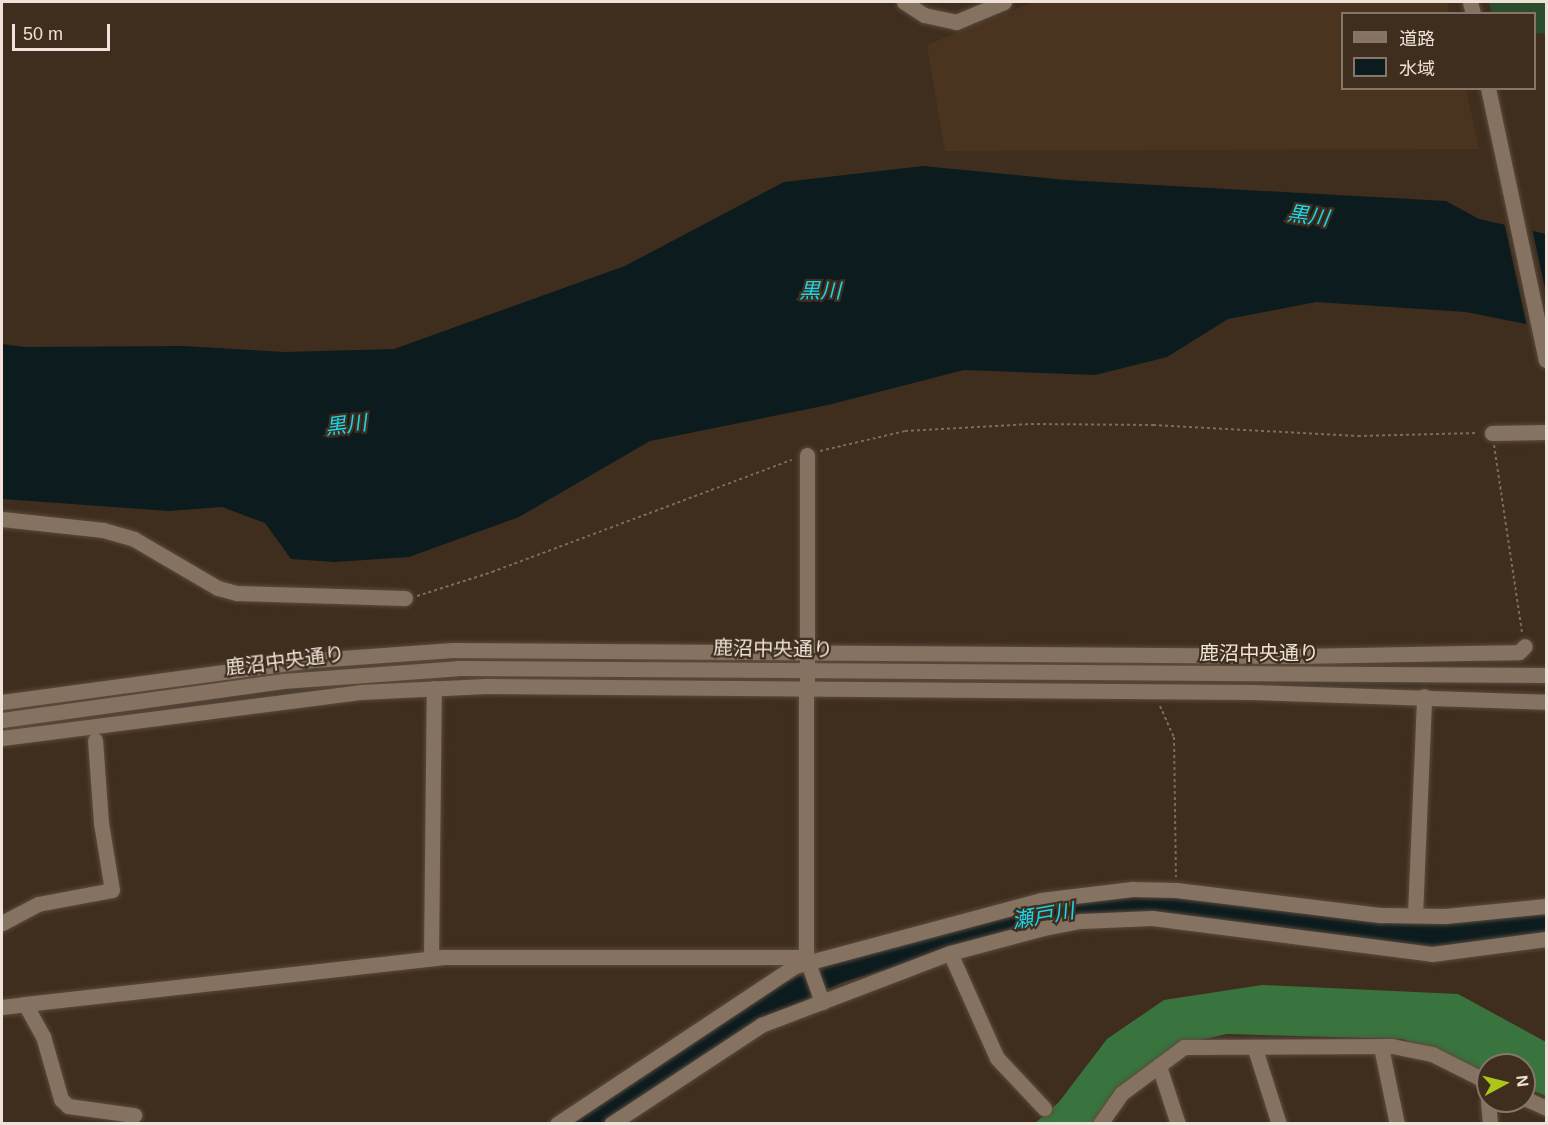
<!DOCTYPE html>
<meta charset="utf-8">
<style>
body{margin:0}
#map{position:relative;width:1548px;height:1125px;overflow:hidden;background:#3f2e1e;font-family:Arial,"Noto Sans JP",sans-serif}
div>[style]{position:absolute}
.built>*{inset:0;background:#4a341f}
.green>*{inset:0;background:#2b4c2d}
.forest>*{inset:0;background:#39743e}
.water>*{inset:0;background:#0c1b1e}
.pier>*{inset:0;background:#3f2e1e}
.river>*{height:24px;margin:-12px;padding:0 12px;transform-origin:12px;border-radius:12px;background:#0c1b1e}
.path>*{height:2px;margin-top:-1px;transform-origin:0;background:repeating-linear-gradient(90deg,#7a6b5d 0 3px,transparent 0 6px)}
.roads{filter:drop-shadow(0 0 2px #594b3e) drop-shadow(0 0 2px #594b3e)}
.minor>*{height:15px;margin:-7.5px;padding:0 7.5px;transform-origin:7.5px;border-radius:7.5px;background:#867261}
span{translate:-50% -50%;white-space:nowrap;text-align:center;line-height:1.15;-webkit-text-stroke:4.5px #3f2e1e;paint-order:stroke}
.street-label{font-size:20px;color:#eee2d9}
.water-label{font-size:21px;color:#18d6eb;font-style:italic}
.frame{position:absolute;inset:0;border:3px solid #eee2d9;pointer-events:none}
.legend{position:absolute;left:1341px;top:12px;width:195px;height:78px;box-sizing:border-box;background:#3f2e1e;border:2px solid #857669;margin:0;padding:8px 10px;list-style:none;font-size:18px;color:#eee2d9}
.legend li{display:flex;align-items:center;gap:12px;height:30px}
.legend b{width:30px;border:2px solid #857669}
.north{position:absolute;left:1476px;top:1053px;width:60px;height:60px;box-sizing:border-box;background:#3f2e1e;border:2px solid #857669;border-radius:50%;rotate:83deg;font-size:16px;font-weight:700;line-height:24px;text-align:center;color:#eee2d9}
.north::after{content:'';display:block;margin:auto;width:21px;height:27px;background:#aac719;clip-path:polygon(50% 0,100% 100%,50% 72%,0 100%)}
.scale{position:absolute;left:12px;top:24px;width:98px;height:27px;box-sizing:border-box;border:3px solid #eee2d9;border-top:0;padding-left:8px;font-size:18px;line-height:21px;white-space:nowrap;color:#eee2d9;-webkit-text-stroke:4px #3f2e1e;paint-order:stroke}
</style>
<div id="map">
<div class="built">
<i style="clip-path:polygon(1034px 2px,1447px 2px,1449px 13px,1342px 14px,1342px 88px,1466px 89px,1479px 149px,945px 151px,927px 45px)"></i>
</div>
<div class="green">
<i style="clip-path:polygon(1489px 2px,1546px 2px,1546px 34px,1535px 33px,1534px 14px,1492px 13px)"></i>
</div>
<div class="forest">
<i style="clip-path:polygon(1262px 985px,1458px 994px,1546px 1042px,1546px 1096px,1524px 1087px,1524px 1065px,1488px 1065px,1488px 1072px,1402px 1039px,1227px 1034px,1173px 1046px,1096px 1123px,1034px 1124px,1059px 1102px,1107px 1039px,1164px 1000px)"></i>
</div>
<div class="water">
<i style="clip-path:polygon(923px 166px,1066px 180px,1446px 201px,1479px 219px,1546px 234px,1546px 328px,1466px 312px,1316px 302px,1228px 319px,1167px 357px,1095px 375px,964px 370px,828px 405px,650px 441px,519px 517px,409px 557px,335px 562px,291px 559px,265px 523px,222px 507px,169px 511px,2px 499px,2px 344px,24px 347px,183px 346px,285px 352px,394px 349px,625px 266px,784px 182px)"></i>
</div>
<div class="pier">
<i style="clip-path:polygon(1504px 222px,1532px 228px,1546px 293px,1546px 331px,1527px 327px)"></i>
</div>
<div class="river">
<i style="left:586px;top:1124px;width:244px;rotate:-32.5deg"></i>
<i style="left:792px;top:993px;width:51px;rotate:-25.6deg"></i>
<i style="left:838px;top:971px;width:139px;rotate:-16.7deg"></i>
<i style="left:971px;top:931px;width:89px;rotate:-13.6deg"></i>
<i style="left:1058px;top:910px;width:129px;rotate:-1.8deg"></i>
<i style="left:1187px;top:906px;width:248px;rotate:7deg"></i>
<i style="left:1433px;top:936px;width:114px;rotate:-6.1deg"></i>
</div>
<div class="path">
<i style="left:1494px;top:445px;width:189px;rotate:81.5deg"></i>
<i style="left:820px;top:451px;width:87px;rotate:-13.2deg"></i>
<i style="left:905px;top:431px;width:126px;rotate:-3.2deg"></i>
<i style="left:1031px;top:424px;width:122px;rotate:0.5deg"></i>
<i style="left:1153px;top:425px;width:205px;rotate:3.1deg"></i>
<i style="left:1358px;top:436px;width:120px;rotate:-1.4deg"></i>
<i style="left:417px;top:596px;width:79px;rotate:-17.7deg"></i>
<i style="left:492px;top:572px;width:320px;rotate:-20.5deg"></i>
<i style="left:1160px;top:706px;width:34px;rotate:66deg"></i>
<i style="left:1174px;top:737px;width:140px;rotate:89.2deg"></i>
</div>
<div class="roads">
<div class="minor">
<i style="left:904px;top:2px;width:24px;rotate:33deg"></i>
<i style="left:924px;top:15px;width:33px;rotate:12deg"></i>
<i style="left:956px;top:22px;width:52px;rotate:-22.6deg"></i>
<i style="left:1470px;top:2px;width:12px;rotate:76deg"></i>
<i style="left:1488px;top:88px;width:278px;rotate:78deg"></i>
<i style="left:1492px;top:433px;width:54px;rotate:-1.1deg"></i>
<i style="left:2px;top:519px;width:102px;rotate:6.2deg"></i>
<i style="left:103px;top:530px;width:32px;rotate:16deg"></i>
<i style="left:134px;top:539px;width:97px;rotate:30.3deg"></i>
<i style="left:218px;top:588px;width:20px;rotate:15deg"></i>
<i style="left:237px;top:593px;width:168px;rotate:1.7deg"></i>
<i style="left:2px;top:702px;width:315px;rotate:-7.7deg"></i>
<i style="left:314px;top:660px;width:139px;rotate:-4.1deg"></i>
<i style="left:453px;top:650px;width:845px;rotate:0.41deg"></i>
<i style="left:1298px;top:656px;width:221px;rotate:-1deg"></i>
<i style="left:1519px;top:652px;width:8px;rotate:-45deg"></i>
<i style="left:2px;top:720px;width:284px;rotate:-7.9deg"></i>
<i style="left:283px;top:681px;width:175px;rotate:-4.2deg"></i>
<i style="left:458px;top:668px;width:1088px;rotate:0.37deg"></i>
<i style="left:2px;top:738px;width:361px;rotate:-7.3deg"></i>
<i style="left:360px;top:692px;width:126px;rotate:-2.7deg"></i>
<i style="left:486px;top:686px;width:766px;rotate:0.45deg"></i>
<i style="left:1252px;top:692px;width:294px;rotate:1.9deg"></i>
<i style="left:1415px;top:915px;width:219px;rotate:-87.6deg"></i>
<i style="left:2px;top:923px;width:41px;rotate:-27.8deg"></i>
<i style="left:38px;top:904px;width:75px;rotate:-10.7deg"></i>
<i style="left:112px;top:890px;width:68px;rotate:-99.3deg"></i>
<i style="left:101px;top:823px;width:83px;rotate:-94.1deg"></i>
<i style="left:950px;top:953px;width:115px;rotate:65.9deg"></i>
<i style="left:997px;top:1058px;width:69px;rotate:46.8deg"></i>
<i style="left:806px;top:957px;width:48px;rotate:70.4deg"></i>
<i style="left:431px;top:958px;width:270px;rotate:-89.4deg"></i>
<i style="left:25px;top:1004px;width:420px;rotate:-6.4deg"></i>
<i style="left:442px;top:957px;width:364px"></i>
<i style="left:806px;top:957px;width:502px;rotate:-89.89deg"></i>
<i style="left:2px;top:1007px;width:23px;rotate:-7deg"></i>
<i style="left:25px;top:1004px;width:37px;rotate:61deg"></i>
<i style="left:43px;top:1036px;width:66px;rotate:74.1deg"></i>
<i style="left:61px;top:1099px;width:10px;rotate:45deg"></i>
<i style="left:68px;top:1106px;width:67px;rotate:7.8deg"></i>
<i style="left:1381px;top:1047px;width:79px;rotate:78.3deg"></i>
<i style="left:1255px;top:1049px;width:79px;rotate:72.3deg"></i>
<i style="left:1159px;top:1066px;width:61px;rotate:71.9deg"></i>
<i style="left:1524px;top:1098px;width:24px;rotate:24deg"></i>
<i style="left:1488px;top:1101px;width:23px;rotate:85deg"></i>
<i style="left:557px;top:1124px;width:286px;rotate:-33.6deg"></i>
<i style="left:795px;top:966px;width:255px;rotate:-15deg"></i>
<i style="left:1041px;top:900px;width:92px;rotate:-6.9deg"></i>
<i style="left:1132px;top:889px;width:44px;rotate:1.3deg"></i>
<i style="left:1176px;top:890px;width:207px;rotate:7deg"></i>
<i style="left:1381px;top:915px;width:64px;rotate:0.9deg"></i>
<i style="left:1445px;top:916px;width:101px;rotate:-5.7deg"></i>
<i style="left:611px;top:1124px;width:180px;rotate:-33.4deg"></i>
<i style="left:761px;top:1025px;width:202px;rotate:-20.9deg"></i>
<i style="left:950px;top:953px;width:97px;rotate:-14.9deg"></i>
<i style="left:1044px;top:928px;width:38px;rotate:-11deg"></i>
<i style="left:1081px;top:921px;width:71px;rotate:-2.4deg"></i>
<i style="left:1152px;top:918px;width:282px;rotate:7.3deg"></i>
<i style="left:1432px;top:954px;width:115px;rotate:-7.5deg"></i>
<i style="left:1100px;top:1124px;width:38px;rotate:-55deg"></i>
<i style="left:1122px;top:1093px;width:77px;rotate:-36.6deg"></i>
<i style="left:1184px;top:1047px;width:208px;rotate:-0.3deg"></i>
<i style="left:1392px;top:1046px;width:41px;rotate:11.3deg"></i>
<i style="left:1432px;top:1054px;width:63px;rotate:26.6deg"></i>
</div>
</div>
<div class="street-label">
<span style="left:773px;top:649px;rotate:1deg">鹿沼中央通り</span>
<span style="left:1259px;top:653px">鹿沼中央通り</span>
<span style="left:285px;top:661px;rotate:-7deg">鹿沼中央通り</span>
</div>
<div class="water-label">
<span style="left:1308px;top:216px;rotate:8deg">黒川</span>
<span style="left:820px;top:291px">黒川</span>
<span style="left:346px;top:425px;rotate:-7deg">黒川</span>
<span style="left:1043px;top:916px;rotate:-10deg">瀬戸川</span>
</div>
<div class="frame"></div>
<ul class="legend">
<li><b style="height:8px;background:#867261"></b>道路</li>
<li><b style="height:16px;background:#0c1b1e"></b>水域</li>
</ul>
<div class="north">N</div>
<div class="scale">50 m</div>
</div>
